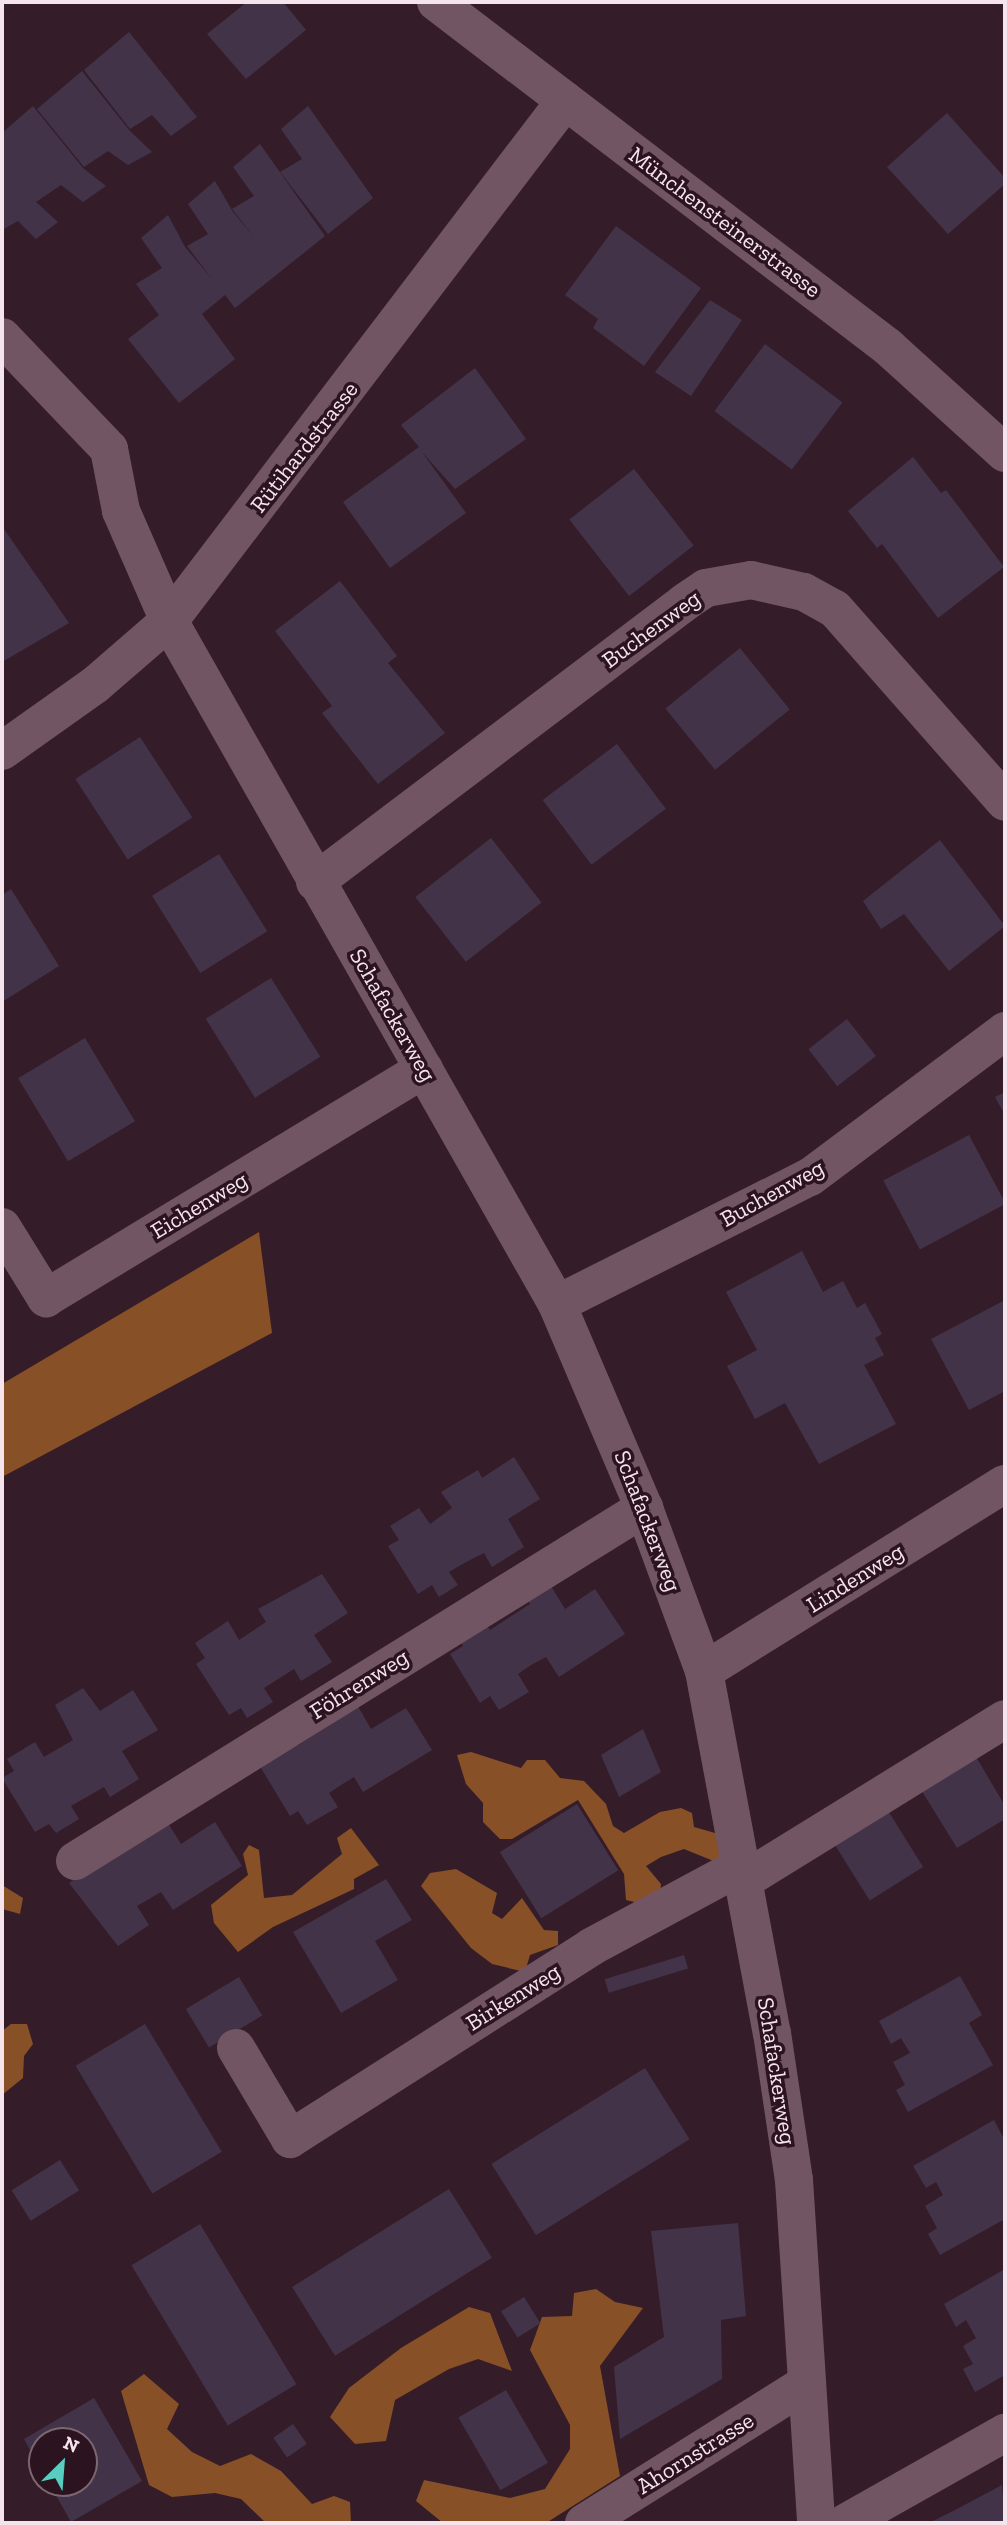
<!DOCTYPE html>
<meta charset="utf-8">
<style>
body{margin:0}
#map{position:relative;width:1007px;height:2525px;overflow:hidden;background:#351c29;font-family:"Zilla Slab",serif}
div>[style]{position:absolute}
.forest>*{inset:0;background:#875027}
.building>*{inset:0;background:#433349;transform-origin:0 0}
.minor>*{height:38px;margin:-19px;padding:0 19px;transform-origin:19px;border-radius:19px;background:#725562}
span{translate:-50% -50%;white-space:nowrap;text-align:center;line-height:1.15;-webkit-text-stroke:7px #2b131f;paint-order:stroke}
.street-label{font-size:23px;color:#f6e4ec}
.frame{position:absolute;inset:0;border:4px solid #f6e4ec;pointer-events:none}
.north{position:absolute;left:28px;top:2427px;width:70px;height:70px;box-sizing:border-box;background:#2b131f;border:2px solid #7c6771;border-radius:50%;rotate:25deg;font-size:19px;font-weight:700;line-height:28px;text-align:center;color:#f6e4ec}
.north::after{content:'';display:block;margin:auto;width:24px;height:32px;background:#58cec0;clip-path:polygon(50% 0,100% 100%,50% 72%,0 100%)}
</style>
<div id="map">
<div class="forest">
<i style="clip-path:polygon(259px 1232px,272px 1333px,2px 1477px,2px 1384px)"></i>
<i style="clip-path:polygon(471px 1752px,521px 1768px,527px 1760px,545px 1760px,560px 1778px,584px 1781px,606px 1804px,613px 1826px,624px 1833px,660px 1812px,681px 1808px,692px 1813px,694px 1827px,722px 1835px,726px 1849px,716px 1862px,684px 1849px,661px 1857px,646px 1866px,661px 1884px,660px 1897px,638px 1903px,626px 1900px,624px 1874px,578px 1800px,512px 1839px,500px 1839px,483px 1822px,483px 1803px,466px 1784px,457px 1755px)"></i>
<i style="clip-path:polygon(351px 1828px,379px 1865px,354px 1879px,354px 1889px,273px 1927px,238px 1952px,214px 1923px,211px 1905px,248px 1875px,243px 1854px,249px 1845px,259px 1850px,264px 1898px,292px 1895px,342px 1854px,337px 1838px)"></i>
<i style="clip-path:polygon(456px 1869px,497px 1893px,492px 1913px,502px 1919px,522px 1898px,544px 1930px,558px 1931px,558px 1945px,530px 1955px,525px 1972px,492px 1964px,471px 1948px,421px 1886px,430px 1873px)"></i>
<i style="clip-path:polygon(2px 1885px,23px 1898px,20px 1914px,2px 1909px)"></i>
<i style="clip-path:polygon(11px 2024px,27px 2024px,33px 2044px,24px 2056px,23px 2078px,2px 2095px,2px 2031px)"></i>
<i style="clip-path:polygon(596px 2289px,615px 2302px,643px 2308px,600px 2366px,620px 2476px,546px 2523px,443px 2523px,416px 2501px,424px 2480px,510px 2498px,545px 2489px,570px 2449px,570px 2425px,530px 2350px,542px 2317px,572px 2316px,574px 2293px)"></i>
<i style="clip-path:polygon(469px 2307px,490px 2313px,512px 2371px,478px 2359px,449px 2369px,395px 2400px,386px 2441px,355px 2444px,330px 2417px,349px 2388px,401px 2348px)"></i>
<i style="clip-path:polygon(144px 2374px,179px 2404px,167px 2429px,192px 2452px,220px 2466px,251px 2454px,281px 2471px,312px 2504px,334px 2496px,350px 2502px,351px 2523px,266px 2523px,241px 2499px,215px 2493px,172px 2497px,149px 2485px,121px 2391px)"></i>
</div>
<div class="building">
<i style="clip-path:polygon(247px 2px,283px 2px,306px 30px,246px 79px,207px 34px)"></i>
<i style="clip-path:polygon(129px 32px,197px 117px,171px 136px,152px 115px,130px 129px,84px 70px)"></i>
<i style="clip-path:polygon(82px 71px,130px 131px,152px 152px,128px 165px,108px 151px,84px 167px,37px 109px)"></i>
<i style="clip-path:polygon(33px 106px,83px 168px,106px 186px,83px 202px,61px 185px,36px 202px,58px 222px,36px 239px,18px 221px,2px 230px,2px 133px)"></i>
<i style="clip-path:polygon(308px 106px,373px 198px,328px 234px,280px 172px,302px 159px,281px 129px)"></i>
<i style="clip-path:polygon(947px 113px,1005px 178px,1005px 184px,948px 234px,887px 167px)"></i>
<i style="clip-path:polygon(260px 144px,325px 236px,235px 308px,225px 295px,202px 314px,235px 359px,179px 403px,128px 339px,159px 315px,136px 284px,162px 268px,141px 238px,168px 215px,185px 247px,212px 279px,187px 246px,208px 234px,188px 204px,215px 181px,233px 212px,254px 237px,232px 209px,254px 196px,233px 167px)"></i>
<i style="clip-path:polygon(616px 226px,701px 288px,644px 366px,593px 328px,598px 319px,565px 295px)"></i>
<i style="clip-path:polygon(710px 300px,742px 320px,691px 396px,655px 372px)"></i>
<i style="left:765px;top:344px;width:97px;height:84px;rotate:37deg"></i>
<i style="clip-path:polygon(475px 368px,526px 439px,455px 489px,422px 452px,466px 513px,390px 568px,343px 502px,419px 447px,401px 425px)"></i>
<i style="clip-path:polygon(913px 457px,941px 493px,946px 490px,1004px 567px,938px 618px,882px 544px,877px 548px,848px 511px)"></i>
<i style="left:634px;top:469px;width:97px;height:82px;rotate:52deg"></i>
<i style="clip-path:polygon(2px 526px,69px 623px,2px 662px)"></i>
<i style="clip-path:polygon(340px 581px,397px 656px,388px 663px,445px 733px,378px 784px,322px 713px,332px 706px,275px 631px)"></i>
<i style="left:740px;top:648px;width:79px;height:96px;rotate:51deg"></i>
<i style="left:140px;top:737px;width:96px;height:77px;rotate:57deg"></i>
<i style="left:617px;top:744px;width:81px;height:93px;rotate:53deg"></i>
<i style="left:491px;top:838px;width:82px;height:96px;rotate:52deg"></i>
<i style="clip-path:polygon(940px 840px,1005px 926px,949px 971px,904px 914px,881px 929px,863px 901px)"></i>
<i style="left:219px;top:854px;width:91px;height:79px;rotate:58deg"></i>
<i style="clip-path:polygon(11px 889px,59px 966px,2px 1002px,2px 895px)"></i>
<i style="left:271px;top:978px;width:93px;height:77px;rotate:58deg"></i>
<i style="left:847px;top:1019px;width:47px;height:49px;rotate:52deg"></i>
<i style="left:85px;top:1038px;width:97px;height:78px;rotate:59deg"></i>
<i style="clip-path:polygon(1005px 1092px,1005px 1115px,995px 1097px)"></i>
<i style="left:969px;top:1135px;width:78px;height:97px;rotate:62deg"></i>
<i style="clip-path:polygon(802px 1251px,823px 1292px,843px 1281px,857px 1308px,865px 1303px,882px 1334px,875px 1338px,884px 1355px,864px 1365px,896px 1424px,819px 1464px,785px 1403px,755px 1419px,727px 1366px,757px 1350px,726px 1292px)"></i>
<i style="clip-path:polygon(1005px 1300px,1005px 1391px,969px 1410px,931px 1339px)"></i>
<i style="clip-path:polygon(514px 1457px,540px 1499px,508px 1519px,524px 1547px,492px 1567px,484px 1553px,466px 1562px,449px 1572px,458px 1585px,439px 1597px,432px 1585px,418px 1594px,388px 1546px,399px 1540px,390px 1526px,419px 1508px,430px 1524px,452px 1508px,441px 1492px,478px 1470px,482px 1478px)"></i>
<i style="clip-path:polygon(322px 1574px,348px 1613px,314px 1635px,332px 1662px,301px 1681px,294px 1669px,264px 1688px,273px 1702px,247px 1718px,241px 1708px,229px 1715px,196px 1664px,205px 1658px,195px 1643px,228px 1621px,239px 1640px,266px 1622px,258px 1609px)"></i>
<i style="clip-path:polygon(548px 1581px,565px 1609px,595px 1589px,625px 1634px,559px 1677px,546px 1657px,531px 1665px,518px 1674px,529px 1692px,499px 1710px,490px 1696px,480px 1703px,450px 1654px,463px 1646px,457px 1634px,482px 1618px,490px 1630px,530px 1604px,524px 1595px)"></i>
<i style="clip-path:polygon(83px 1688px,100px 1711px,133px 1690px,158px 1730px,122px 1751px,139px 1779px,110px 1797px,104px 1787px,71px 1806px,79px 1819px,56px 1833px,49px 1824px,35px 1832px,2px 1778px,14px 1771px,7px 1759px,35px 1742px,44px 1757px,73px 1740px,55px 1705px)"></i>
<i style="clip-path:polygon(352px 1696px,371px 1729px,406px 1708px,432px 1750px,363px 1792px,354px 1777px,341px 1785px,329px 1793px,338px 1807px,307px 1825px,298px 1811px,290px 1816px,261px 1768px,293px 1739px,297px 1746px,338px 1720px)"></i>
<i style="clip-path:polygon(643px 1729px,661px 1772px,619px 1797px,601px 1755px)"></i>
<i style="clip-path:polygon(975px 1755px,1005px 1806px,1005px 1819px,957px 1848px,920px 1788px)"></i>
<i style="left:577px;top:1804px;width:78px;height:91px;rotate:58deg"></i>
<i style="left:885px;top:1806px;width:72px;height:63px;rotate:58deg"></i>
<i style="clip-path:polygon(163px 1815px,181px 1844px,215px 1822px,242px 1866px,173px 1910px,161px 1892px,137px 1906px,149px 1925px,118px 1946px,69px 1883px)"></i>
<i style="clip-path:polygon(386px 1879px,412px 1920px,375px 1941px,398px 1980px,341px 2013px,293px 1932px)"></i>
<i style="left:684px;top:1955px;width:14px;height:83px;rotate:73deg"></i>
<i style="clip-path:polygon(960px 1976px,982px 2015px,969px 2023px,993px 2065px,908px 2112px,896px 2090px,905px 2085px,893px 2062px,910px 2053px,901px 2038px,891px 2044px,879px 2021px)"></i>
<i style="left:239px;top:1977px;width:45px;height:62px;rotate:59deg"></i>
<i style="left:145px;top:2024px;width:149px;height:81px;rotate:59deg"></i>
<i style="left:645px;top:2068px;width:84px;height:181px;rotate:58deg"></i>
<i style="clip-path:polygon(994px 2120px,1005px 2141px,1005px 2219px,940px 2255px,928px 2234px,937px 2228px,925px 2206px,943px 2195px,936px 2182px,926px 2188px,913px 2166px)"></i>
<i style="left:60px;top:2160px;width:36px;height:57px;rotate:58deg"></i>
<i style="left:449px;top:2189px;width:81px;height:185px;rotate:58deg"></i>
<i style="clip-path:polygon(738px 2223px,746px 2316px,721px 2320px,722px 2379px,620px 2439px,614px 2367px,664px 2337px,651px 2231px)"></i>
<i style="left:200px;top:2224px;width:187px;height:80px;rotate:59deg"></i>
<i style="clip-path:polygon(1005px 2269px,1005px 2375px,975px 2392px,963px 2369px,973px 2364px,963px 2346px,976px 2338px,966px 2320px,956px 2327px,944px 2304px)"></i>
<i style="left:524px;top:2297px;width:31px;height:27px;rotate:58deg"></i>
<i style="left:506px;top:2390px;width:84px;height:55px;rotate:60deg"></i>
<i style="clip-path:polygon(94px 2398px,142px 2481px,71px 2522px,49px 2483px,84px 2483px,84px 2441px,42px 2441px,42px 2471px,24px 2439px)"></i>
<i style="left:293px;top:2424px;width:24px;height:24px;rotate:55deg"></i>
<i style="clip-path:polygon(1002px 2485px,1005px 2523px,929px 2523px,957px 2509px)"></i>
</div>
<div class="minor">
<i style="left:436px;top:2px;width:569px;rotate:37.35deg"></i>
<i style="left:888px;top:347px;width:158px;rotate:42.2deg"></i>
<i style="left:2px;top:337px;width:155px;rotate:46.3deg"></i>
<i style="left:109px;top:449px;width:63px;rotate:79deg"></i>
<i style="left:121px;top:511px;width:120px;rotate:66.4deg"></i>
<i style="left:169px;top:621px;width:786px;rotate:60.4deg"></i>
<i style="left:557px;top:1304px;width:222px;rotate:66.9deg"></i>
<i style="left:644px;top:1508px;width:174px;rotate:69.8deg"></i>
<i style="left:704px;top:1671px;width:368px;rotate:79.4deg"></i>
<i style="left:772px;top:2033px;width:149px;rotate:81.5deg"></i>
<i style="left:794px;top:2180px;width:344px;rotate:86.3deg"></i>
<i style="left:2px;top:751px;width:114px;rotate:-35.4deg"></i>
<i style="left:95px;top:685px;width:98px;rotate:-40.9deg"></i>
<i style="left:169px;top:621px;width:654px;rotate:-52.71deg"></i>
<i style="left:315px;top:882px;width:464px;rotate:-37.1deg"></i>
<i style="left:685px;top:602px;width:25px;rotate:-34deg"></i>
<i style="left:706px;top:588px;width:46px;rotate:-10.1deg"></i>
<i style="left:751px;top:580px;width:54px;rotate:12.8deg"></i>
<i style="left:804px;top:592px;width:35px;rotate:29deg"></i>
<i style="left:835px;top:609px;width:257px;rotate:48.6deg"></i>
<i style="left:2px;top:1227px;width:84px;rotate:58.2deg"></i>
<i style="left:46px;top:1298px;width:442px;rotate:-31.2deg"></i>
<i style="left:557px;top:1304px;width:283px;rotate:-26.7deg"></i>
<i style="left:810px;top:1177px;width:244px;rotate:-36.8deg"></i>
<i style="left:704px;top:1671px;width:354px;rotate:-31.9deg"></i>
<i style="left:75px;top:1861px;width:670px;rotate:-31.81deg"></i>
<i style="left:746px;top:1879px;width:304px;rotate:-31.7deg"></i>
<i style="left:236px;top:2048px;width:106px;rotate:59.3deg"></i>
<i style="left:290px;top:2139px;width:357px;rotate:-32.5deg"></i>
<i style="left:591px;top:1947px;width:173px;rotate:-28.3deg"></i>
<i style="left:584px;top:2523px;width:263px;rotate:-32.1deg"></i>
<i style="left:845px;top:2523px;width:184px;rotate:-29.4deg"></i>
</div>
<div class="street-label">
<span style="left:725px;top:222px;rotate:37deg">Münchensteinerstrasse</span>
<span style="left:304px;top:447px;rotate:-52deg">Rütihardstrasse</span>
<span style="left:651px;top:629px;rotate:-36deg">Buchenweg</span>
<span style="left:393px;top:1015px;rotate:60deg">Schafackerweg</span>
<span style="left:772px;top:1193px;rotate:-29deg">Buchenweg</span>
<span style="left:199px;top:1205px;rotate:-31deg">Eichenweg</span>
<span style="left:648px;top:1521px;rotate:69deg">Schafackerweg</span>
<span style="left:855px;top:1578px;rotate:-32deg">Lindenweg</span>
<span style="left:359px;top:1684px;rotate:-32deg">Föhrenweg</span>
<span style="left:513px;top:1997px;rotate:-32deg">Birkenweg</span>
<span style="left:777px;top:2071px;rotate:81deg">Schafackerweg</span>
<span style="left:695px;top:2453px;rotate:-32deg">Ahornstrasse</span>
</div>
<div class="frame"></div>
<div class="north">N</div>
</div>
